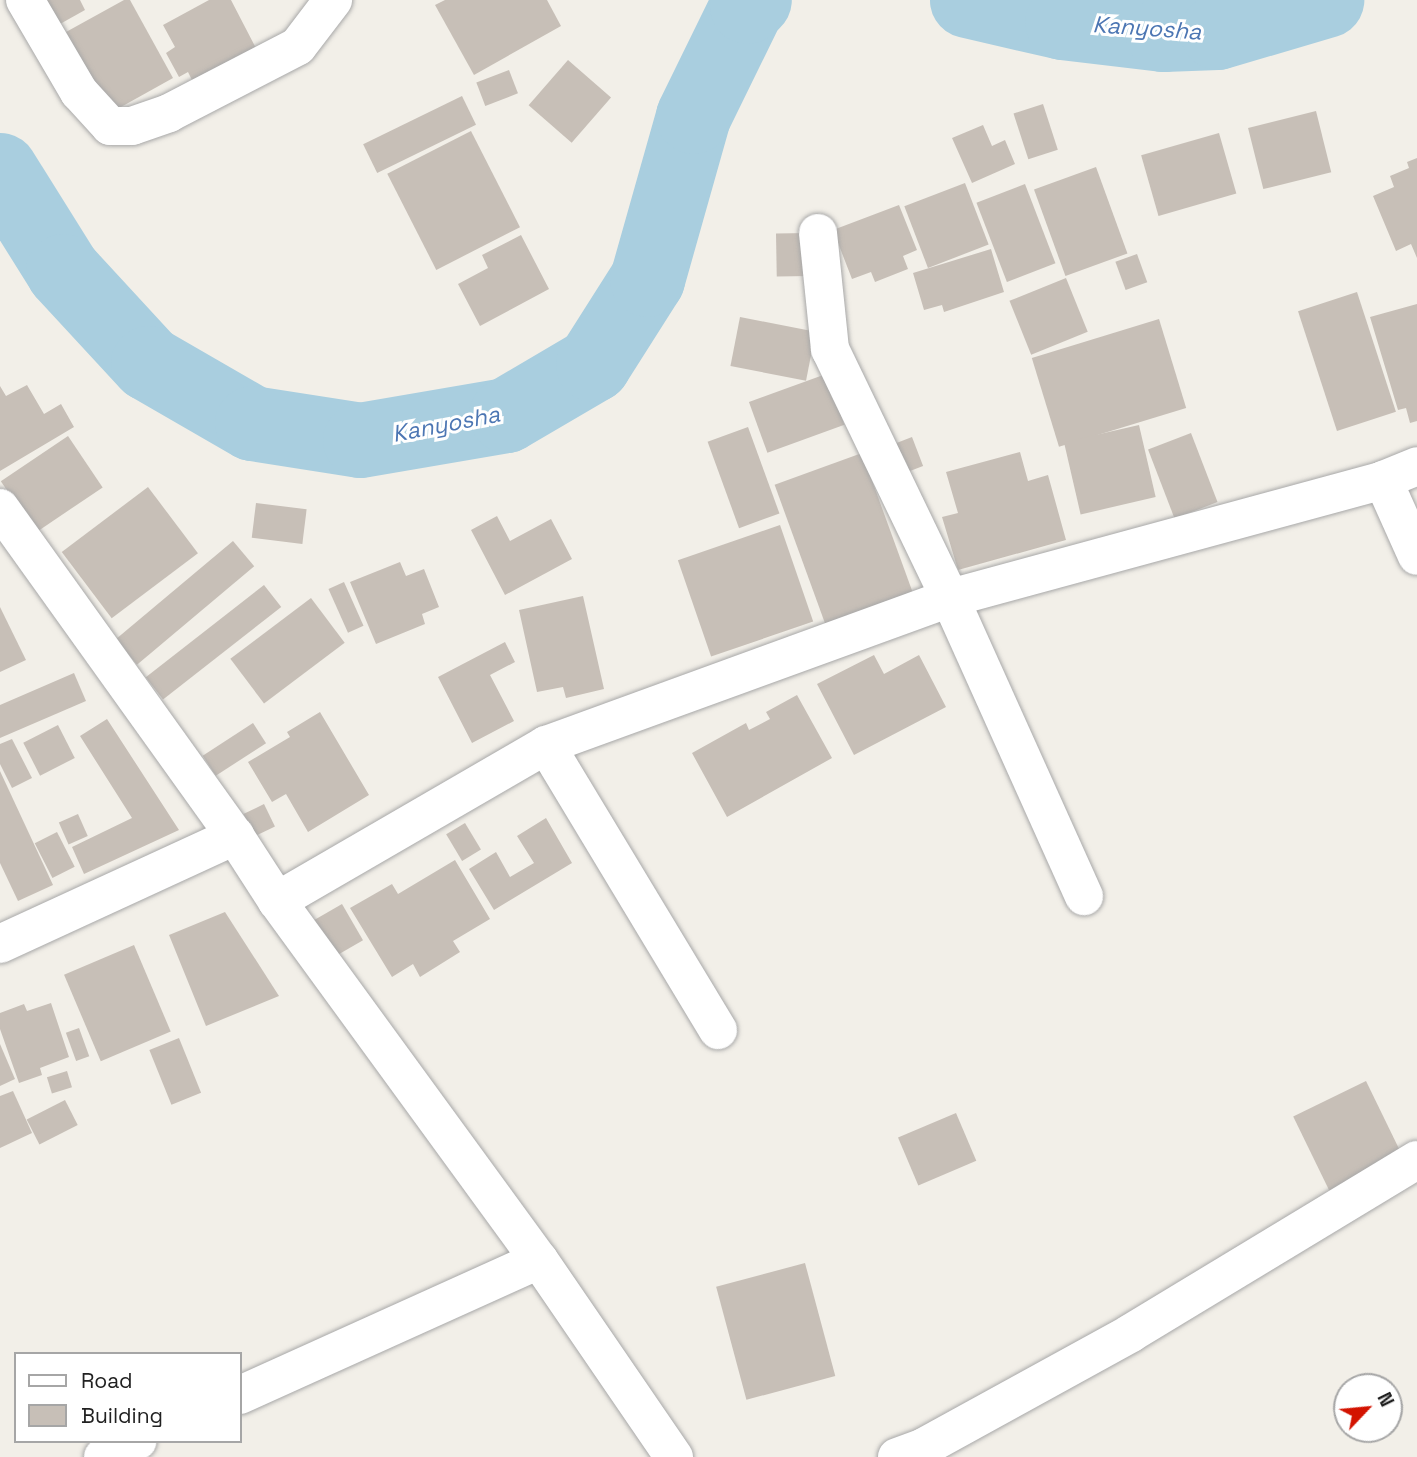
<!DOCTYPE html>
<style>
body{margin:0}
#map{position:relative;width:1417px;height:1457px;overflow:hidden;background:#f2efe8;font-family:"Space Grotesk",sans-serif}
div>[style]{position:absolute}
.river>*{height:75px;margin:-37.5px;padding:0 37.5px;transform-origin:37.5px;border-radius:37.5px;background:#a9cedf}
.building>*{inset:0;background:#c7bfb7;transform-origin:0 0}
.roads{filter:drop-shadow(0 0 2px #a8a8a8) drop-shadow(0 0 2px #a8a8a8)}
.minor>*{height:38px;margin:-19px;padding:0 19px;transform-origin:19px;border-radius:19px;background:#fff}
span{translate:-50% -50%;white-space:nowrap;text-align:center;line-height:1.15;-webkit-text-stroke:6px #fff;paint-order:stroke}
.water-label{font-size:23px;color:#4c76b3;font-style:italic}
.legend{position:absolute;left:14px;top:1352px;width:228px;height:91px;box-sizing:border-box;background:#fff;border:2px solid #a6a6a6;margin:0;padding:9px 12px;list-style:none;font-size:21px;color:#212121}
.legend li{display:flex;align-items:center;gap:14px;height:35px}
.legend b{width:35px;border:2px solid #a6a6a6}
.north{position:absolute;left:1333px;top:1373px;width:70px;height:70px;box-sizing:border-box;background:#fff;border:2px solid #a6a6a6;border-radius:50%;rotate:64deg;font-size:19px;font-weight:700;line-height:28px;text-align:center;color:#212121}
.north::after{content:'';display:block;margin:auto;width:24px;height:32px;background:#d31300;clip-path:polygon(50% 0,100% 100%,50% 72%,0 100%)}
</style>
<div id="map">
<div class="river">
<i style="left:967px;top:0;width:98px;rotate:13deg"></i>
<i style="left:1062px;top:22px;width:102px;rotate:6.8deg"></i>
<i style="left:1163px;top:34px;width:54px;rotate:-2.1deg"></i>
<i style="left:1217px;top:32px;width:114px;rotate:-16.4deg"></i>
<i style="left:0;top:170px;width:119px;rotate:58deg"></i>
<i style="left:63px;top:271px;width:125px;rotate:47.3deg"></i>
<i style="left:148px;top:363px;width:120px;rotate:30deg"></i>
<i style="left:252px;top:423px;width:109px;rotate:8.9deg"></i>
<i style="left:360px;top:440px;width:148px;rotate:-9.7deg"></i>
<i style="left:506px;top:415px;width:101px;rotate:-30.4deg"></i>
<i style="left:593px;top:364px;width:101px;rotate:-57.6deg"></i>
<i style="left:647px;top:279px;width:169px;rotate:-74.2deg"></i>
<i style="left:693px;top:116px;width:123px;rotate:-63.9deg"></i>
<i style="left:747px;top:6px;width:9px;rotate:-41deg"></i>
</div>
<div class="building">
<i style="clip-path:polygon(47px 0,80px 0,85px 10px,60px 24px)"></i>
<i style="clip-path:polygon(124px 0,130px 0,173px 78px,112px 112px,66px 32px)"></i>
<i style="clip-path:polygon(209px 0,231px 0,259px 54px,196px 88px,188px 72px,179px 77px,166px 53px,175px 47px,163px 25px)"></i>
<i style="clip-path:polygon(445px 0,547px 0,561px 26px,474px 75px,435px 5px)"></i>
<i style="left:568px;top:60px;width:57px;height:60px;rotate:41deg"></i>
<i style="left:509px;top:70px;width:25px;height:35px;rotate:69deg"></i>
<i style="left:462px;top:96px;width:32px;height:110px;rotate:64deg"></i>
<i style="left:1043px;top:104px;width:48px;height:31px;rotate:72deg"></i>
<i style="left:1316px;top:111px;width:63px;height:70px;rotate:76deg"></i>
<i style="clip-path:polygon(983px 125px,992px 146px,1005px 140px,1015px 164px,972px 183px,952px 138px)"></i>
<i style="left:471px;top:131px;width:108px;height:94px;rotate:63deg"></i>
<i style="left:1219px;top:133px;width:63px;height:81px;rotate:74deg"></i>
<i style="clip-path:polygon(1417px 158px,1417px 258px,1411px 244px,1396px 251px,1373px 196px,1394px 187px,1390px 176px,1409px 168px,1407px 162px)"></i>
<i style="left:1096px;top:167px;width:92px;height:66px;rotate:70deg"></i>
<i style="left:965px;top:183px;width:66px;height:65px;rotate:69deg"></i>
<i style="left:1025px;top:184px;width:85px;height:52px;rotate:69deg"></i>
<i style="clip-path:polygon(899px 205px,917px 250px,903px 256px,908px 269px,875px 282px,871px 272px,852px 279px,833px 230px)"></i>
<i style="left:809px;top:233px;width:43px;height:33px;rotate:89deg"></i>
<i style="clip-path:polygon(521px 235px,549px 289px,480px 326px,458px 284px,488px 268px,482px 255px)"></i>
<i style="clip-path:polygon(991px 249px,1004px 292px,944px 312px,942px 305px,924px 310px,913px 273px)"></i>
<i style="left:1137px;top:254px;width:30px;height:23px;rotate:70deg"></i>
<i style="left:1066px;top:278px;width:58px;height:61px;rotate:68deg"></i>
<i style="left:1357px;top:292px;width:126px;height:62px;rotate:72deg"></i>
<i style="clip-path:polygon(1417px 304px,1417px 421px,1410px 423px,1406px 408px,1398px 410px,1370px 317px)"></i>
<i style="left:740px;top:317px;width:77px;height:50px;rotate:11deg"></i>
<i style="left:1159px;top:319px;width:93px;height:133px;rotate:73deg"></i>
<i style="left:826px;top:374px;width:54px;height:82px;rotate:70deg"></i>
<i style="clip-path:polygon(27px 385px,44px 414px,61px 404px,74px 427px,0 471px,0 386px,6px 396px)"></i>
<i style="left:1139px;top:425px;width:74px;height:77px;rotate:77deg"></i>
<i style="left:748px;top:427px;width:92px;height:43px;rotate:70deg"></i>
<i style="left:1191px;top:433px;width:74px;height:46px;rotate:69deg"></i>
<i style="left:68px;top:436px;width:62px;height:81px;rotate:56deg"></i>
<i style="left:912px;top:437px;width:31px;height:29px;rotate:69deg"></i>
<i style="clip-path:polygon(1020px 452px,1028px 481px,1048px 475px,1066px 540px,958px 570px,942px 517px,958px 513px,946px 472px)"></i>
<i style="left:862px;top:453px;width:163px;height:93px;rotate:70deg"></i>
<i style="left:148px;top:487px;width:83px;height:108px;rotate:53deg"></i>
<i style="left:256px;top:503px;width:51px;height:35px;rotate:7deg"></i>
<i style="clip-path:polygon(497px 516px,510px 541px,551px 519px,572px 559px,505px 595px,471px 530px)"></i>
<i style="left:780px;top:525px;width:102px;height:108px;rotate:71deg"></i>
<i style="left:233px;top:541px;width:33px;height:153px;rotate:50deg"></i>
<i style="clip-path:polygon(400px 562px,406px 576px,424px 569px,439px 607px,422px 614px,425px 624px,376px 644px,350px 582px)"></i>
<i style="left:344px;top:582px;width:48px;height:17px;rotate:66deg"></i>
<i style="left:264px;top:585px;width:28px;height:150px;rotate:52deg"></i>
<i style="clip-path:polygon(583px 596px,604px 689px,566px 698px,563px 687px,537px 692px,519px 610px)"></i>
<i style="left:311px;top:598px;width:56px;height:101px;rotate:53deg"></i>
<i style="clip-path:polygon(0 607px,26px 660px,0 672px)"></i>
<i style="clip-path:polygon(505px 642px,515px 662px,490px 675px,514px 721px,472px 743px,438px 677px)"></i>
<i style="clip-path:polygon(874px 655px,884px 674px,919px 655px,946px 707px,854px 755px,817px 684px)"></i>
<i style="clip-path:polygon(74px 673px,86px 701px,0 738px,0 705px)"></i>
<i style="clip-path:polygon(797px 695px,832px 758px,727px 817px,692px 753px,746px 723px,749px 730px,770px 719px,766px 712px)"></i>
<i style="clip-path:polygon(320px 712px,369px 795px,308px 832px,286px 794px,272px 802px,248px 762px,290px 737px,287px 732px)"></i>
<i style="clip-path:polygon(107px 719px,179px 830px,84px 874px,72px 847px,132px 818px,80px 736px)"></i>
<i style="left:253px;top:723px;width:24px;height:60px;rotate:57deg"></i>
<i style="left:58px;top:725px;width:37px;height:39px;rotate:63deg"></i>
<i style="clip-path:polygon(12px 739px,32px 778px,12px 788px,0 764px,0 744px)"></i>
<i style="clip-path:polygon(0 771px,53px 885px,18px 901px,0 863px)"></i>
<i style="left:264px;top:804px;width:25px;height:23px;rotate:64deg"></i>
<i style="left:78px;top:814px;width:24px;height:21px;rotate:66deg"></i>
<i style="clip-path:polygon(546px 818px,572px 863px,494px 910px,469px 869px,496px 852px,510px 877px,534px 863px,517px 836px)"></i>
<i style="left:465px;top:823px;width:31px;height:22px;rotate:59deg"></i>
<i style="left:57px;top:832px;width:39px;height:25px;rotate:63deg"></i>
<i style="clip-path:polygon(455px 860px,490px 919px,453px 941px,460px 952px,420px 977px,413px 964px,392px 977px,350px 908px,392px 884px,398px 894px)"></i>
<i style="left:342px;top:904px;width:42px;height:35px;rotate:60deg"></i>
<i style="clip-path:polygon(225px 912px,279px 996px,206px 1026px,169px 935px)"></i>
<i style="left:134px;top:945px;width:94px;height:76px;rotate:67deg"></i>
<i style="clip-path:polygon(51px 1003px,69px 1057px,40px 1068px,42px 1075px,19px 1083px,0 1029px,0 1013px,24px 1004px,27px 1011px)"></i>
<i style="left:79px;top:1028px;width:30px;height:14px;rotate:70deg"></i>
<i style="left:179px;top:1038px;width:59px;height:32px;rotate:68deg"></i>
<i style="clip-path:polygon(0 1044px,15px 1079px,0 1086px)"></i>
<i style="left:67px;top:1071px;width:17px;height:21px;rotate:73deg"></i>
<i style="left:1366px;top:1081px;width:90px;height:81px;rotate:64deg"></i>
<i style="clip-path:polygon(13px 1091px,32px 1133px,0 1148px,0 1096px)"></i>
<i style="left:65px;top:1100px;width:28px;height:43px;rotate:63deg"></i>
<i style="left:956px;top:1113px;width:52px;height:63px;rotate:67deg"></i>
<i style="left:805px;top:1263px;width:117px;height:92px;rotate:75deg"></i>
</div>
<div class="roads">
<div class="minor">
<i style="left:25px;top:0;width:107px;rotate:59.6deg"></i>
<i style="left:79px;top:92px;width:46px;rotate:47.6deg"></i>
<i style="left:110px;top:126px;width:22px"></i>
<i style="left:132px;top:126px;width:39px;rotate:-19deg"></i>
<i style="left:169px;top:113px;width:145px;rotate:-27.4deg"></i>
<i style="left:298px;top:46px;width:58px;rotate:-52.7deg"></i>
<i style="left:818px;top:233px;width:117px;rotate:84.1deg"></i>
<i style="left:830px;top:349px;width:276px;rotate:64.3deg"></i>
<i style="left:950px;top:598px;width:327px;rotate:65.8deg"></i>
<i style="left:1383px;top:480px;width:83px;rotate:65.9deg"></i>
<i style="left:0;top:508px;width:403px;rotate:54.4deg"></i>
<i style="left:235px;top:836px;width:77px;rotate:57.1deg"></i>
<i style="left:277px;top:901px;width:444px;rotate:53.9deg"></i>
<i style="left:539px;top:1260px;width:239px;rotate:55.6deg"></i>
<i style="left:546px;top:745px;width:333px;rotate:58.9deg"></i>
<i style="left:277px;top:901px;width:311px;rotate:-30.1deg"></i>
<i style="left:546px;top:745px;width:430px;rotate:-20deg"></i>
<i style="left:950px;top:598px;width:449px;rotate:-15.2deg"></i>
<i style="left:1383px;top:480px;width:37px;rotate:-22deg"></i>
<i style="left:0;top:944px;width:259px;rotate:-24.7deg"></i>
<i style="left:240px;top:1395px;width:328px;rotate:-24.3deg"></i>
<i style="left:103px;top:1457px;width:38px;rotate:-25deg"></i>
<i style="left:897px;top:1457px;width:29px;rotate:-20deg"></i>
<i style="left:924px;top:1447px;width:236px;rotate:-28.8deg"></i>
<i style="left:1131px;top:1333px;width:334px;rotate:-31.2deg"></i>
</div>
</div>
<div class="water-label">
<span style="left:1147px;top:28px;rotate:4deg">Kanyosha</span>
<span style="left:446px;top:424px;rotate:-11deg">Kanyosha</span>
</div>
<ul class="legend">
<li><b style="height:9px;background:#fff"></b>Road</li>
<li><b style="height:19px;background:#c7bfb7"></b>Building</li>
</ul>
<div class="north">N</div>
</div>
